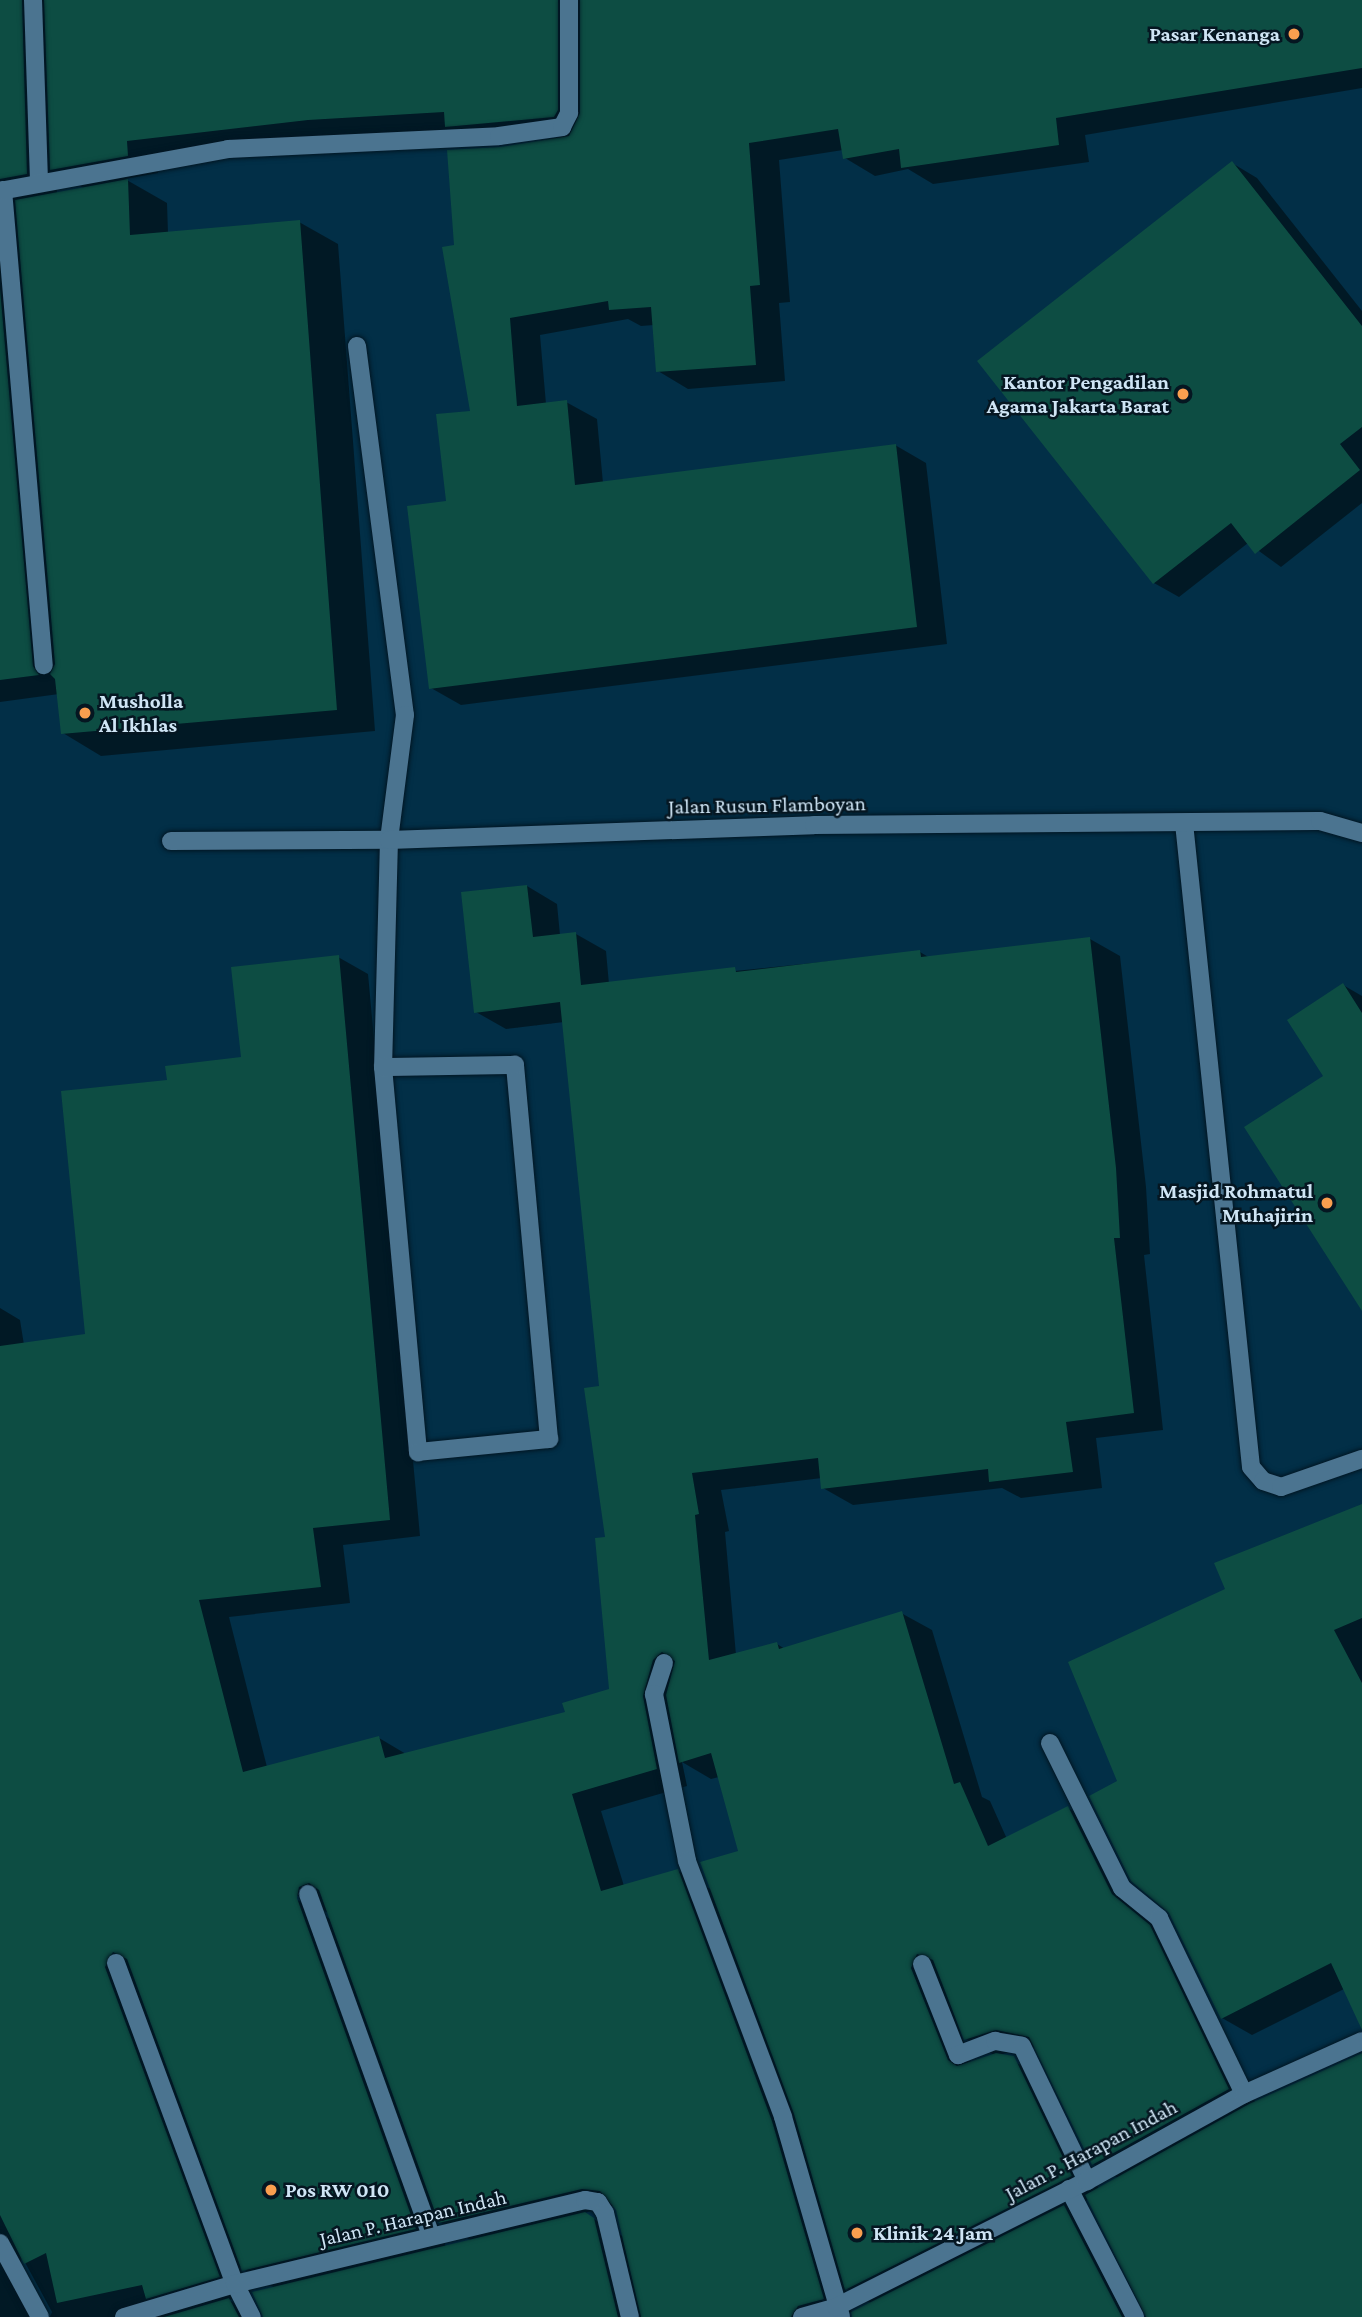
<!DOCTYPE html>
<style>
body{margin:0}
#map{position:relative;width:1362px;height:2317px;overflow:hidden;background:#022f47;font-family:"Crimson Pro",serif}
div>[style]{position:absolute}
.shadow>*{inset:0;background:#0007}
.building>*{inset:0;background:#0d4d43}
.roads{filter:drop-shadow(0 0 2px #021623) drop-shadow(0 0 2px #021623)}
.minor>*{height:18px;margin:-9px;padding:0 9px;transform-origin:9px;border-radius:9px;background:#4b7490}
.dots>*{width:19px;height:19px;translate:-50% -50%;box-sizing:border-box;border:4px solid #051621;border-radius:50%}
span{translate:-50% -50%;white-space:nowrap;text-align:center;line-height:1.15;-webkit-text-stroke:5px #051621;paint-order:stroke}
.poi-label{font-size:21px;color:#cfe5f5;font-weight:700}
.right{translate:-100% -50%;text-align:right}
.left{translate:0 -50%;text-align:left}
.street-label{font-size:21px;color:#cfe5f5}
</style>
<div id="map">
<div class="shadow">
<i style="clip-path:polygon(evenodd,0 0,1362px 0,1362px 88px,1085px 135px,1089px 162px,933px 184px,908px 169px,875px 176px,845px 158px,843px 150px,779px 160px,790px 302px,779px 303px,785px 381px,688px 389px,658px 371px,654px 325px,641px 326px,628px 319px,540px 335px,546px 404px,566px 402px,597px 419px,603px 483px,895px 445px,926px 463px,947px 644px,461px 705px,431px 688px,448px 503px,472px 412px,456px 246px,501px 149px,568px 135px,477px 144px,157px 158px,158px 173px,125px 179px,167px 203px,168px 233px,299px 222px,338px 244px,375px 731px,101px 756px,63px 733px,59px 694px,0 702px,0 0,57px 172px,85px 189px,57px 194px,57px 172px)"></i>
<i style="clip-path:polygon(1232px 163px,1257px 178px,1362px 311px,1362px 503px,1281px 567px,1248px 543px,1179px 597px,1154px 583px)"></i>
<i style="clip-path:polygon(evenodd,527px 886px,557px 904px,560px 935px,576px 934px,606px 951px,609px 984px,920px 952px,930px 958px,1090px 939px,1120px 956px,1146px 1187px,1150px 1254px,1144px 1255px,1163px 1430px,1096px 1438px,1102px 1488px,1021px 1498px,1002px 1488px,853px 1505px,823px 1488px,822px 1478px,721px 1490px,729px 1531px,725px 1532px,736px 1655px,777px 1644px,785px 1649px,901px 1613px,932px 1630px,982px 1797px,990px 1801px,1007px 1839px,1068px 1808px,1099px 1825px,1142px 1913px,1180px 1945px,1256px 2103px,1362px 2053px,1362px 2317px,1145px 2317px,1147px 2312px,1089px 2199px,1069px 2210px,1095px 2224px,1142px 2317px,853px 2317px,872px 2304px,845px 2288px,852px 2313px,815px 2296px,850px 2317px,265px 2317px,275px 2288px,240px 2267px,249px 2294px,229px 2300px,259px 2317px,50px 2317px,52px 2312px,22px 2257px,20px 2267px,47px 2317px,0 2317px,0 1308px,20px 1320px,24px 1345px,87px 1336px,169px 1081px,243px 1059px,338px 957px,368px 974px,420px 1536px,343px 1545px,350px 1603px,229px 1617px,267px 1767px,379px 1738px,406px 1754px,567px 1713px,610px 1690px,601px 1388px,564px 1022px,506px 1029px,476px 1012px,527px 886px,682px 1762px,711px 1779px,719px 1777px,740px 1852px,712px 1890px,677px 1870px,624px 1886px,601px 1811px,687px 1786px,682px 1762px,527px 886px,291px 1892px,330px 1914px,330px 1919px,289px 1895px,291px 1892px,527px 886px,943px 1981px,966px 2039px,994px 2055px,971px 2063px,943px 1981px,527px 886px,1028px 2046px,1037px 2048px,1093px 2164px,1118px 2178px,1099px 2189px,1044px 2076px,1000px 2055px,1028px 2046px,527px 886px,615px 2205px,624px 2237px,584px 2213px,615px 2205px,527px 886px,436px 2220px,472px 2241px,446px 2247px,436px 2220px)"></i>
<i style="clip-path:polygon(1343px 985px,1362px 996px,1362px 1295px,1325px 1076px)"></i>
<i style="clip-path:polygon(1362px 1505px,1362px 2029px,1344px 1989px,1252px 2035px,1222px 2018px,1119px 1782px,1227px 1590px)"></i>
</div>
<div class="building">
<i style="clip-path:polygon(0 0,22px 0,27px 174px,0 179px)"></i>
<i style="clip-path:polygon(44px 0,558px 0,558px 110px,554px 117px,445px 127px,444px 112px,308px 120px,127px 141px,128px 156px,50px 170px)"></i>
<i style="clip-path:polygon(580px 0,1362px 0,1362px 68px,1056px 118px,1059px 145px,901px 168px,899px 149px,843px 159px,838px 129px,749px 143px,760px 285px,750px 286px,756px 365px,656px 372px,651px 307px,609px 310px,608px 301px,510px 318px,517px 406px,567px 400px,575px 485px,896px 444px,917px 627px,429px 689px,407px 506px,446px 501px,436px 414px,470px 411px,442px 247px,454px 245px,447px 150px,500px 147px,569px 136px,580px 113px)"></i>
<i style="clip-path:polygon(1232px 161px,1362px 326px,1362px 427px,1340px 444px,1360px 470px,1255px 554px,1231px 523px,1153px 584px,977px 361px)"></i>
<i style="clip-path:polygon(128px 179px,130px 235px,300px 220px,337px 710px,61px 734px,55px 679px,50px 674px,55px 664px,15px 200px)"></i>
<i style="clip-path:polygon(0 288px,33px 666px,39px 675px,0 680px)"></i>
<i style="clip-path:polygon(527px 885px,533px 937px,576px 932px,581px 985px,735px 967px,736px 972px,920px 950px,921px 957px,1090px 937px,1116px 1168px,1120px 1238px,1114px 1238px,1134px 1413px,1066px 1422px,1073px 1472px,989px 1482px,988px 1469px,821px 1489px,818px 1458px,692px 1473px,699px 1514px,695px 1515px,709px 1660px,777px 1642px,779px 1649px,902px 1611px,954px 1784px,960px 1782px,988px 1846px,1068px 1806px,1112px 1894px,1150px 1925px,1229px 2089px,1092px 2165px,1029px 2037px,996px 2030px,964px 2040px,933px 1960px,917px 1954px,911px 1968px,948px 2060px,957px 2066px,996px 2053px,1014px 2056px,1072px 2176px,845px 2290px,794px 2114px,700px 1862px,738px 1851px,711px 1753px,679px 1763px,666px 1695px,675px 1661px,662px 1652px,653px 1660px,643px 1696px,657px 1769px,572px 1794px,601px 1891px,678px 1869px,772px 2121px,824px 2299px,798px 2306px,791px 2317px,641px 2317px,616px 2210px,600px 2191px,582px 2189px,439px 2223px,319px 1890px,309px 1883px,299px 1887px,297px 1898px,416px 2229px,242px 2271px,127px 1959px,113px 1952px,105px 1967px,220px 2277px,146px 2299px,142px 2285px,57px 2303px,46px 2253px,24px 2264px,0 2215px,0 1346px,85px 1334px,61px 1091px,167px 1080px,165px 1066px,241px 1057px,231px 967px,339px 955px,390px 1520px,313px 1528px,321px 1587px,199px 1600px,243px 1772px,379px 1736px,385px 1758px,565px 1712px,562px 1703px,609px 1689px,595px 1538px,605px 1537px,584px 1388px,599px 1386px,560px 1002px,474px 1013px,461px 892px)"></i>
<i style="clip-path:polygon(1343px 983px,1362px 1013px,1362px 1311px,1244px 1127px,1323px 1076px,1287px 1020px)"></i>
<i style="clip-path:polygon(1362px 1504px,1362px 1618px,1334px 1630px,1362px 1683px,1362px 2030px,1331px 1963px,1221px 2019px,1169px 1913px,1131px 1881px,1089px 1796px,1117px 1781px,1068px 1662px,1225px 1589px,1214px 1563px)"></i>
<i style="clip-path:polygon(1362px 2053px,1362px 2317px,1146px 2317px,1085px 2195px,1249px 2104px)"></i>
<i style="clip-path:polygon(1064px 2205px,1122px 2317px,852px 2317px,851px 2312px)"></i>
<i style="clip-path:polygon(585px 2212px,594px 2218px,618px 2317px,263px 2317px,252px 2292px)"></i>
<i style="clip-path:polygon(229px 2298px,239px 2317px,164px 2317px)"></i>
</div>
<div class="roads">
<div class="minor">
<i style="left:33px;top:0;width:182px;rotate:88.1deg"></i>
<i style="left:3px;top:190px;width:477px;rotate:85.1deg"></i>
<i style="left:0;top:191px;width:232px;rotate:-10.4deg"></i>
<i style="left:228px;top:149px;width:271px;rotate:-2.7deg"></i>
<i style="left:499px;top:136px;width:64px;rotate:-8.1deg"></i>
<i style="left:562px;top:127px;width:16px;rotate:-63deg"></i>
<i style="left:569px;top:113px;width:113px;rotate:-90deg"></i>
<i style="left:357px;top:346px;width:372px;rotate:82.6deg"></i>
<i style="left:405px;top:715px;width:126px;rotate:97.3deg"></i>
<i style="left:389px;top:840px;width:227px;rotate:91.5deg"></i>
<i style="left:383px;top:1067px;width:387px;rotate:84.8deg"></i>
<i style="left:418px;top:1452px;width:132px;rotate:-5.7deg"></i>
<i style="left:549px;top:1439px;width:376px;rotate:-95.2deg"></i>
<i style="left:515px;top:1065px;width:132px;rotate:179.1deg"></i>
<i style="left:1184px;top:823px;width:647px;rotate:84.06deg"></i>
<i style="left:1251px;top:1467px;width:18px;rotate:49deg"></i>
<i style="left:1263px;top:1481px;width:19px;rotate:18deg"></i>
<i style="left:1281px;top:1487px;width:86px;rotate:-19.1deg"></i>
<i style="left:171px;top:841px;width:218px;rotate:-0.3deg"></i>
<i style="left:389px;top:840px;width:425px;rotate:-2deg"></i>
<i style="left:814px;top:825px;width:506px;rotate:-0.45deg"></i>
<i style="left:1320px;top:821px;width:44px;rotate:15.9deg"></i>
<i style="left:664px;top:1663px;width:33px;rotate:108deg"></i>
<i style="left:654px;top:1694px;width:170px;rotate:78.8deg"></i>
<i style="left:687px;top:1861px;width:273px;rotate:69.4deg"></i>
<i style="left:783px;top:2117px;width:208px;rotate:73.8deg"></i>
<i style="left:1050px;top:1743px;width:162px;rotate:63.6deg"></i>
<i style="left:1122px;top:1888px;width:48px;rotate:39deg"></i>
<i style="left:1159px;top:1918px;width:195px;rotate:64.2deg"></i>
<i style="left:308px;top:1894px;width:363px;rotate:70.2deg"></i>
<i style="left:116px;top:1963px;width:342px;rotate:69.7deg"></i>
<i style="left:235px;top:2284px;width:37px;rotate:63deg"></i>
<i style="left:922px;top:1964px;width:98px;rotate:68.4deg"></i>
<i style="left:958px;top:2055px;width:40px;rotate:-21deg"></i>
<i style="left:995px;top:2041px;width:27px;rotate:10deg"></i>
<i style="left:1022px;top:2046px;width:150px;rotate:64.3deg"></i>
<i style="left:1069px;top:2189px;width:144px;rotate:62.7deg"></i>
<i style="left:0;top:2243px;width:84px;rotate:61.6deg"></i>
<i style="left:124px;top:2317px;width:116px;rotate:-16.6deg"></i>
<i style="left:235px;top:2284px;width:360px;rotate:-13.5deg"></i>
<i style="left:585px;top:2200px;width:13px;rotate:9deg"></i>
<i style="left:598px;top:2202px;width:13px;rotate:58deg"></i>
<i style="left:605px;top:2213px;width:107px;rotate:76.5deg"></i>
<i style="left:802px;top:2317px;width:35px;rotate:-16deg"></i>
<i style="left:836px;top:2307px;width:281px;rotate:-26.7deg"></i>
<i style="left:1087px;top:2181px;width:179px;rotate:-29deg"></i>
<i style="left:1244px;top:2094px;width:129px;rotate:-24.2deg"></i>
</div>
</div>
<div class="dots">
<i style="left:1294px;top:34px;background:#fa9f4f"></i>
<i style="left:1183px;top:394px;background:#fa9f4f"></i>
<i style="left:85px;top:713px;background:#fa9f4f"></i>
<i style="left:1327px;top:1203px;background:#fa9f4f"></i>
<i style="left:271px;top:2190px;background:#fa9f4f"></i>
<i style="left:857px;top:2233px;background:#fa9f4f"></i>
</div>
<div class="poi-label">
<span class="right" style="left:1280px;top:34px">Pasar Kenanga</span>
<span class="right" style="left:1169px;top:394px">Kantor Pengadilan<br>Agama Jakarta Barat</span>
<span class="left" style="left:99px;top:713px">Musholla<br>Al Ikhlas</span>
<span class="right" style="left:1313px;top:1203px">Masjid Rohmatul<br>Muhajirin</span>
<span class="left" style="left:285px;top:2190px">Pos RW 010</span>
<span class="left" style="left:873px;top:2233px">Klinik 24 Jam</span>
</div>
<div class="street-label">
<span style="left:767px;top:805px;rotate:-1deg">Jalan Rusun Flamboyan</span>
<span style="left:1091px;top:2150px;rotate:-28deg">Jalan P. Harapan Indah</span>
<span style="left:413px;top:2218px;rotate:-13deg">Jalan P. Harapan Indah</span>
</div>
</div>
